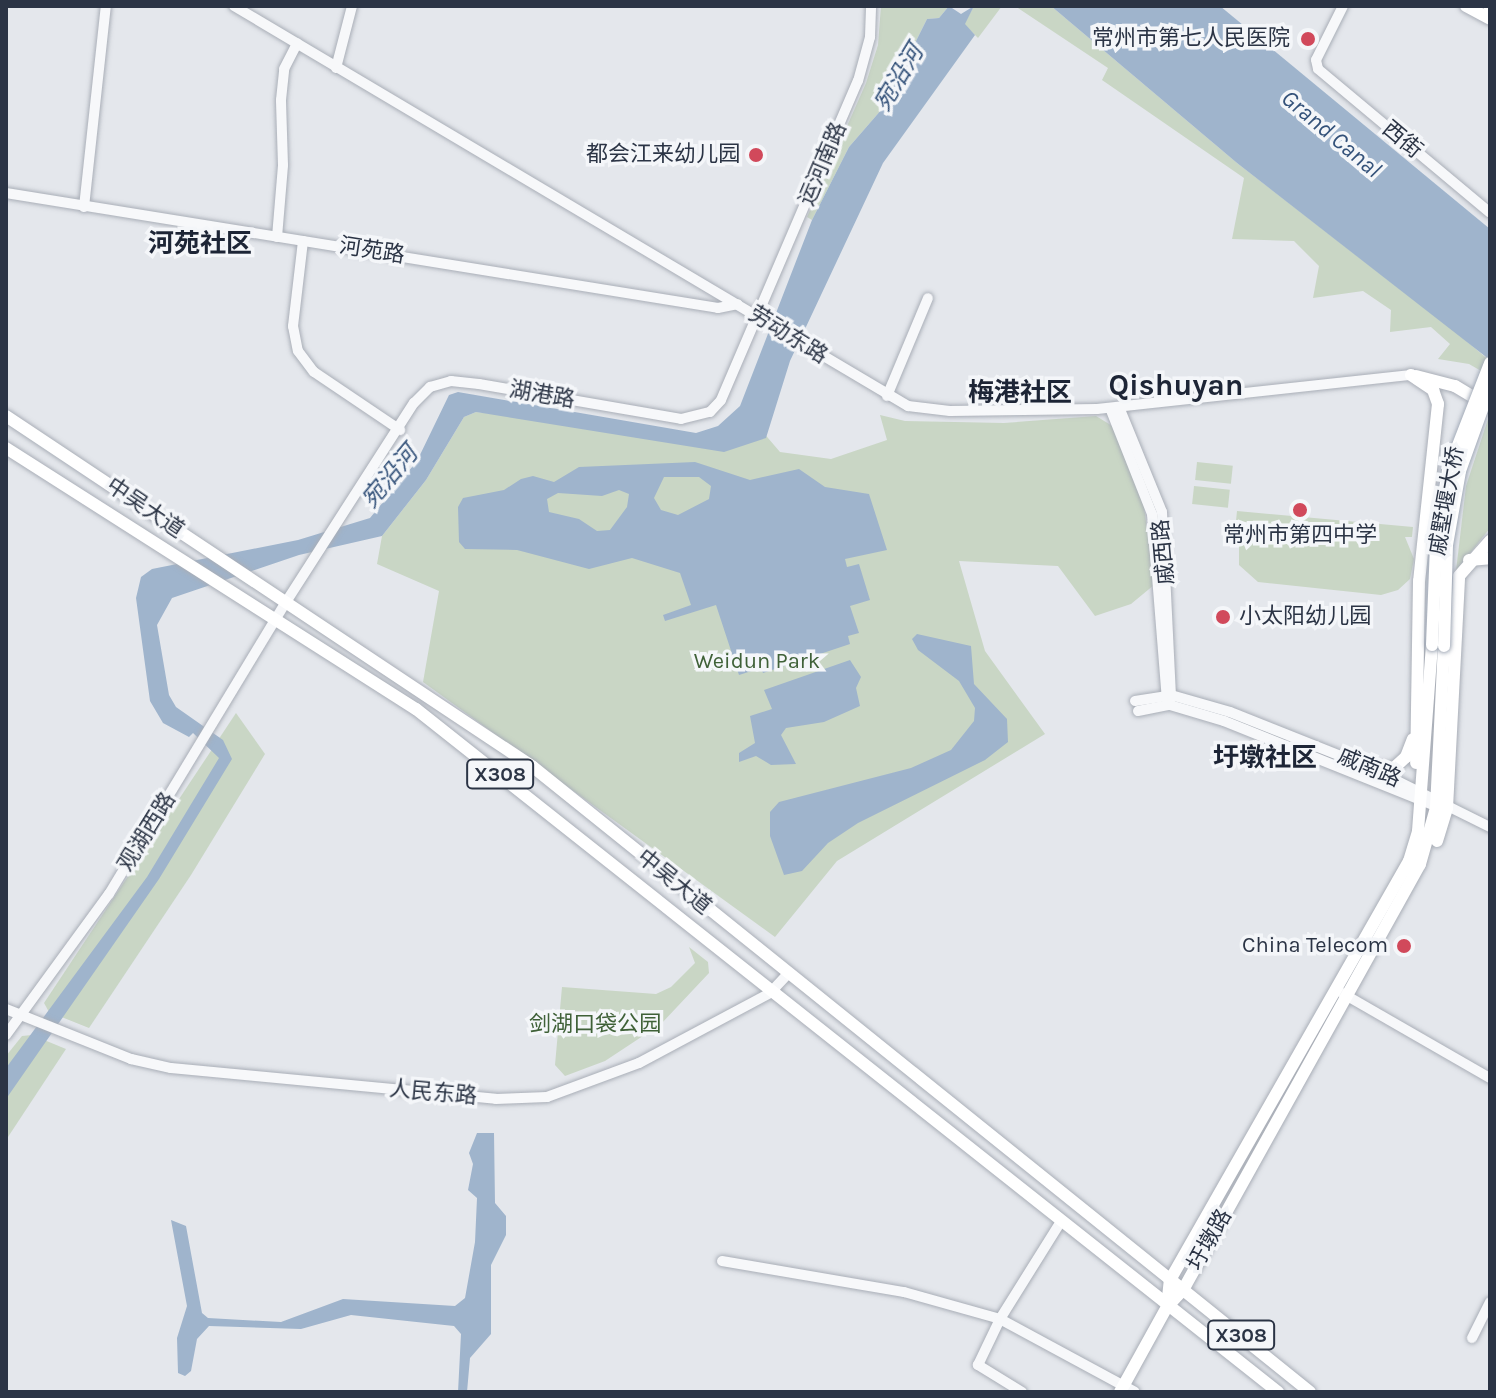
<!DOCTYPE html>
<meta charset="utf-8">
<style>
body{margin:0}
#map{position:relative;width:1496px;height:1398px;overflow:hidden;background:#e4e7ec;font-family:Karla,"Noto Sans SC",sans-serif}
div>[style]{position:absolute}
.green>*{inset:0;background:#c9d6c5;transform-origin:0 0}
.water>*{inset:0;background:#9fb4cc}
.roads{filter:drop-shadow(0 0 2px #a9aeb7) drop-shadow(0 0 2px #a9aeb7)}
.minor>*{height:10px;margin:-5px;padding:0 5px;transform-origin:5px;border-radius:5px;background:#f7f8fa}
.major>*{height:12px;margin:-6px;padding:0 6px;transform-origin:6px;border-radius:6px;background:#fff}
.bridges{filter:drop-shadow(0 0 2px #a3abb8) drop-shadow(0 0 2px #a3abb8)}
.major-bridge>*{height:12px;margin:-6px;padding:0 6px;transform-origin:6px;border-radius:6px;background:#fff}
.dots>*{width:22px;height:22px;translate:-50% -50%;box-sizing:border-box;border:4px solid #f4f6f9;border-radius:50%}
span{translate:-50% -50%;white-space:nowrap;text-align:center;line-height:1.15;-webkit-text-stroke:7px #f4f6f9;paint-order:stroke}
.shield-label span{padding:2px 6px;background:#f4f6f9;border:2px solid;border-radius:6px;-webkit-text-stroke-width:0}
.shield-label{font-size:20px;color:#2b3445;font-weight:700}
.poi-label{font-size:22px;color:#2b3445}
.right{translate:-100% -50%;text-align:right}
.left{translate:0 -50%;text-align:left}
.street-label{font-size:22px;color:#2b3445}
.park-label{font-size:22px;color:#3f6138}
.water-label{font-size:24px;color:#34527a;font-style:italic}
.quarter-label{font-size:26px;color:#1d2536;font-weight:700}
.district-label{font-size:30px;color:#1d2536;font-weight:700}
.frame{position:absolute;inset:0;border:8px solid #2b3445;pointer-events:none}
</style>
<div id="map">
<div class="green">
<i style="clip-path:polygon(881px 6px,949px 6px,939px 18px,927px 19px,882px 109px,849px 147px,812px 220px,807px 217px,866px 83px,878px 45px)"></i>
<i style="clip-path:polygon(974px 6px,1002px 6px,978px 38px,964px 24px)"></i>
<i style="clip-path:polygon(1015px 6px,1051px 6px,1237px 163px,1458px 334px,1490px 361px,1490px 376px,1469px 364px,1438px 359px,1450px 344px,1431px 327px,1390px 332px,1391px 310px,1363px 291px,1313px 298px,1319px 266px,1294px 241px,1232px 239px,1244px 178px,1102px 80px,1108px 68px)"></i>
<i style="clip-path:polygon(476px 412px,726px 440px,750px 417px,780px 452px,831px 459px,887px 440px,880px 415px,905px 421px,1004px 423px,1096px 416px,1114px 427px,1144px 506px,1154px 585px,1131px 604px,1095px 616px,1058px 566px,959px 561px,985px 651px,1045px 734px,837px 861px,775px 937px,423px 682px,439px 591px,377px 564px,382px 536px,426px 480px,464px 417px)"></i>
<i style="clip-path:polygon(1489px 416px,1490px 528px,1456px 571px,1466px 486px)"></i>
<i style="left:1197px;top:462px;width:36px;height:18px;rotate:6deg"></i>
<i style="left:1194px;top:486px;width:36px;height:18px;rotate:6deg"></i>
<i style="clip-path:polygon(1237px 511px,1413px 527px,1412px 537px,1405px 537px,1414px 559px,1410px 579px,1398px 590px,1381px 595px,1258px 582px,1239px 565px,1239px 537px,1250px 523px,1236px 521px)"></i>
<i style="clip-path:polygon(236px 713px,265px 754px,191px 875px,89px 1028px,49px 1012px,44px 1003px)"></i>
<i style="clip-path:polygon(689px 947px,708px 962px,709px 973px,661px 1024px,605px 1061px,565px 1076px,555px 1065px,562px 987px,656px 994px,671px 987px,695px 963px)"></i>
<i style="clip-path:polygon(32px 1035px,66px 1049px,6px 1140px,6px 1056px,22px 1036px)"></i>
</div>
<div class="water">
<i style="clip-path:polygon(949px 6px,961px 14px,974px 6px,965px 24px,975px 35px,883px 163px,790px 361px,766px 438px,724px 452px,476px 412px,464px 417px,426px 480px,382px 536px,299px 555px,172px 598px,157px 625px,169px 695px,176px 707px,223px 740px,232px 759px,159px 879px,6px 1099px,6px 1068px,147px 877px,219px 758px,193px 733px,189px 737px,163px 723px,150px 701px,136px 598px,141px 577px,152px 569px,298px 540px,370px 518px,417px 461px,449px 395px,458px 392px,696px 433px,718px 426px,740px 406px,812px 220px,849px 147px,882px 109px,927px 19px,939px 18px)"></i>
<i style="clip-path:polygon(1051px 6px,1220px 6px,1490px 229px,1490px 360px,1237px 163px)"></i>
<i style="clip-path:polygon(evenodd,695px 462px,750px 480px,799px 469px,825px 487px,869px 494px,887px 550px,845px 559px,847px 567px,859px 564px,870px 600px,850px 606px,859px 633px,848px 636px,850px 644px,763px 673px,761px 668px,739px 675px,716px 605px,665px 621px,663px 615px,691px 605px,680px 573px,632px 558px,589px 569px,517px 550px,465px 549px,459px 542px,458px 507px,463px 498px,504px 490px,521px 479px,533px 476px,554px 482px,579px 467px,695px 462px,664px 477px,699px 477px,711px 486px,709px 499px,678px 515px,661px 510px,654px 498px,664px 477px,695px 462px,619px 490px,629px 494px,627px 507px,610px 530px,597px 531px,579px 519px,549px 512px,547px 499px,558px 493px,602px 496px,619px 490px)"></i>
<i style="clip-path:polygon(917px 634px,971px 646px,974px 684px,1007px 719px,1008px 742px,985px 760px,858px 823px,828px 843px,802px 871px,784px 875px,770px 836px,770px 812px,779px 802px,911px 768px,951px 750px,974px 721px,975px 708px,959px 681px,918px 650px,912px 639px)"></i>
<i style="clip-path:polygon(850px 660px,861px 677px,856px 688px,860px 706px,824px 722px,786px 728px,781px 735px,796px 764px,771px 765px,756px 756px,739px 762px,739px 753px,755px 743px,750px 716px,772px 709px,764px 690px)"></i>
<i style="clip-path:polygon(477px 1133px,494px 1133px,495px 1203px,506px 1216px,506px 1235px,491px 1265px,491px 1334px,470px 1358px,467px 1392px,458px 1392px,461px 1334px,454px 1326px,351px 1315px,301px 1329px,209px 1326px,197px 1339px,191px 1371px,185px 1376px,178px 1373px,177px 1338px,187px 1306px,171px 1220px,186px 1226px,202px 1313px,208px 1318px,281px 1322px,343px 1299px,455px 1306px,465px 1298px,475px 1242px,477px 1198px,468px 1190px,473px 1164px,469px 1153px)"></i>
</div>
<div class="roads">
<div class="minor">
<i style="left:234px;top:6px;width:784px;rotate:30.69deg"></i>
<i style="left:908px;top:406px;width:42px;rotate:6.8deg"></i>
<i style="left:950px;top:411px;width:147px;rotate:-0.8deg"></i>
<i style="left:1097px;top:409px;width:316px;rotate:-6.2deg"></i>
<i style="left:1343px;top:6px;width:60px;rotate:116.6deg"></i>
<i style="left:1316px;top:60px;width:9px;rotate:77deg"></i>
<i style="left:1318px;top:69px;width:224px;rotate:39.9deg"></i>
<i style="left:336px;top:68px;width:64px;rotate:-75.5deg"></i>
<i style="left:6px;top:193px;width:721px;rotate:9.17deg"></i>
<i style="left:718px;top:308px;width:20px;rotate:-11deg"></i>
<i style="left:84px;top:207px;width:202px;rotate:-83.8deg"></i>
<i style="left:277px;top:237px;width:72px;rotate:-85.2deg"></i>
<i style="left:283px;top:165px;width:65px;rotate:-91.8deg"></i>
<i style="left:281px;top:100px;width:31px;rotate:-84deg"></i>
<i style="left:284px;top:69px;width:29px;rotate:-63deg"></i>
<i style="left:303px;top:241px;width:86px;rotate:96.7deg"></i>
<i style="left:293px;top:326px;width:25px;rotate:79deg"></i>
<i style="left:298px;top:351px;width:26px;rotate:53deg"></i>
<i style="left:314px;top:372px;width:104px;rotate:34deg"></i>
<i style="left:887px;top:396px;width:106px;rotate:-67.3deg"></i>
<i style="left:1119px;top:407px;width:113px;rotate:67.7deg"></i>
<i style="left:1162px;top:512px;width:187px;rotate:87.2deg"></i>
<i style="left:1110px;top:408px;width:114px;rotate:68.4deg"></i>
<i style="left:1152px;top:514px;width:187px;rotate:85.4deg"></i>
<i style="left:1135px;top:701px;width:36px;rotate:-9deg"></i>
<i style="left:1171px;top:695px;width:61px;rotate:16.1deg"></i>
<i style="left:1230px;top:712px;width:152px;rotate:21.7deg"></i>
<i style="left:1371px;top:768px;width:133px;rotate:26.4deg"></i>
<i style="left:1138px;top:711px;width:33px;rotate:-11deg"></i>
<i style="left:1170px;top:705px;width:56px;rotate:16.5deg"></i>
<i style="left:1224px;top:721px;width:233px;rotate:21.9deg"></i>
<i style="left:1342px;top:993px;width:171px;rotate:29.9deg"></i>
<i style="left:6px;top:1009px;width:135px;rotate:21.8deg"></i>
<i style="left:131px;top:1059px;width:41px;rotate:12.7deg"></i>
<i style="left:171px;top:1068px;width:326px;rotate:5.4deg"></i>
<i style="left:496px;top:1099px;width:51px;rotate:-2.2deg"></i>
<i style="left:547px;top:1097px;width:98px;rotate:-20.3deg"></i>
<i style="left:639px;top:1063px;width:149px;rotate:-28.1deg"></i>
<i style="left:770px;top:993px;width:26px;rotate:-47deg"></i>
<i style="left:6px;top:1035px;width:175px;rotate:-53.9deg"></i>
<i style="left:109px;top:894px;width:341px;rotate:-58.8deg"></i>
<i style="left:286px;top:602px;width:237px;rotate:-57.3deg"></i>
<i style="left:414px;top:403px;width:23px;rotate:-45deg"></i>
<i style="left:430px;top:387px;width:22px;rotate:-16deg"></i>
<i style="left:451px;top:381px;width:28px;rotate:6deg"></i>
<i style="left:479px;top:384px;width:205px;rotate:9.8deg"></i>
<i style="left:681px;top:419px;width:30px;rotate:-14deg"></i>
<i style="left:710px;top:412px;width:16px;rotate:-47deg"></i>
<i style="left:721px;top:400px;width:347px;rotate:-66.8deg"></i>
<i style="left:858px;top:81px;width:46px;rotate:-74.7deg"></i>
<i style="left:870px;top:37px;width:31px;rotate:-88deg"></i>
<i style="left:722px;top:1261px;width:185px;rotate:9.7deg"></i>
<i style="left:904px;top:1292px;width:100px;rotate:15.7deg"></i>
<i style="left:1000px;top:1319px;width:153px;rotate:28.4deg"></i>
<i style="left:1472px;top:1338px;width:40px;rotate:-63.4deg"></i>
<i style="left:1022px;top:1392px;width:52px;rotate:-148.5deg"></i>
<i style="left:978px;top:1365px;width:51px;rotate:-64.4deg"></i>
<i style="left:1000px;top:1319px;width:113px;rotate:-58deg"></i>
</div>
<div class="major">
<i style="left:1466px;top:6px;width:27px;rotate:28deg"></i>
<i style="left:1489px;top:6px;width:1px;rotate:45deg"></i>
<i style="left:1411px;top:375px;width:27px;rotate:34deg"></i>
<i style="left:1433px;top:390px;width:15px;rotate:70deg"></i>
<i style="left:1438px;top:404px;width:178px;rotate:96.1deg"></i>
<i style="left:1419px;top:581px;width:182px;rotate:90.9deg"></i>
<i style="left:1416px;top:376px;width:40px;rotate:14.4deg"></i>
<i style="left:1455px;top:386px;width:41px;rotate:31deg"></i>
<i style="left:6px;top:416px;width:633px;rotate:33.66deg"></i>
<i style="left:533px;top:767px;width:997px;rotate:38.81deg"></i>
<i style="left:6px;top:448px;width:486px;rotate:32.5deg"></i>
<i style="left:416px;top:709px;width:1100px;rotate:38.39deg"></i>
<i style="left:1469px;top:560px;width:21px;rotate:-5deg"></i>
<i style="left:1371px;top:768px;width:23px"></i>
<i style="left:1394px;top:768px;width:16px;rotate:-43deg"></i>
<i style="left:1406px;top:757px;width:19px;rotate:-69deg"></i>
<i style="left:1437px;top:841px;width:34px;rotate:-73deg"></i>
<i style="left:1447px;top:808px;width:232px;rotate:-87deg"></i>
<i style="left:1459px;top:576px;width:47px;rotate:-48.5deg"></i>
<i style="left:1167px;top:1307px;width:27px;rotate:-84deg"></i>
<i style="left:1170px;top:1280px;width:482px;rotate:-60.3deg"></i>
<i style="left:1409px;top:861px;width:31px;rotate:-73deg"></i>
<i style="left:1418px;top:831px;width:187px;rotate:-85.7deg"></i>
<i style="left:1120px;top:1392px;width:97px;rotate:-61.1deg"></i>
<i style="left:1167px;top:1307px;width:23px;rotate:-47deg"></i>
<i style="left:1183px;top:1290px;width:487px;rotate:-60.9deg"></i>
<i style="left:1420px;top:864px;width:58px;rotate:-74.1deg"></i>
<i style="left:1436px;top:808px;width:162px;rotate:-87.2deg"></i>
</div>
</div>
<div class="bridges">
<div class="major-bridge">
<i style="left:1432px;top:645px;width:101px;rotate:-87.7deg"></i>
<i style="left:1436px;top:544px;width:74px;rotate:-80.7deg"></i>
<i style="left:1448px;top:471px;width:116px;rotate:-68.7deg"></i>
<i style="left:1444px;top:646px;width:101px;rotate:-88.3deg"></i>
<i style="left:1447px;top:545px;width:75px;rotate:-80deg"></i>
<i style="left:1460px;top:471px;width:89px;rotate:-70.3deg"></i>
</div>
</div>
<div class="dots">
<i style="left:1308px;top:39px;background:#d1495b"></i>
<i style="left:756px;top:155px;background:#d1495b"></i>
<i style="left:1300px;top:510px;background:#d1495b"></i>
<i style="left:1223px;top:617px;background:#d1495b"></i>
<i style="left:1404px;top:946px;background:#d1495b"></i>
</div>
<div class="shield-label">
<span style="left:500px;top:774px">X308</span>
<span style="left:1241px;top:1335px">X308</span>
</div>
<div class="poi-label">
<span class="right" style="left:1290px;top:39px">常州市第七人民医院</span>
<span class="right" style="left:740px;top:155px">都会江来幼儿园</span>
<span style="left:1300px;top:536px">常州市第四中学</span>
<span class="left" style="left:1239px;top:617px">小太阳幼儿园</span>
<span class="right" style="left:1388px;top:946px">China Telecom</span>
</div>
<div class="street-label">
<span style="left:1402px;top:140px;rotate:40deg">西街</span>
<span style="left:823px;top:164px;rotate:-67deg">运河南路</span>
<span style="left:372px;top:251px;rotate:9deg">河苑路</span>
<span style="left:788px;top:335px;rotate:32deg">劳动东路</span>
<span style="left:542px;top:395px;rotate:10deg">湖港路</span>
<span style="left:1447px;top:501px;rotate:-80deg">戚墅堰大桥</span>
<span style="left:145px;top:508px;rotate:34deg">中吴大道</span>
<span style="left:1164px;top:552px;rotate:-95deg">戚西路</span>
<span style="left:1369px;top:768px;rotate:23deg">戚南路</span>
<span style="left:147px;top:832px;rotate:-58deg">观湖西路</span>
<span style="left:674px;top:882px;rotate:39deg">中吴大道</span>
<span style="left:433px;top:1093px;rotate:5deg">人民东路</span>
<span style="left:1210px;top:1240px;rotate:-61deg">圩墩路</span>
</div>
<div class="park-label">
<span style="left:757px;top:662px">Weidun Park</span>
<span style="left:595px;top:1025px">剑湖口袋公园</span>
</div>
<div class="water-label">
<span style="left:899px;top:78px;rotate:-59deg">宛沿河</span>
<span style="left:1331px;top:134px;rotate:40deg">Grand Canal</span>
<span style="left:390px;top:477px;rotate:-50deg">宛沿河</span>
</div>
<div class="quarter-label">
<span style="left:200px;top:244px">河苑社区</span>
<span style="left:1020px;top:393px">梅港社区</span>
<span style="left:1265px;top:758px">圩墩社区</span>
</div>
<div class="district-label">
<span style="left:1176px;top:385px">Qishuyan</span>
</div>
<div class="frame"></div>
</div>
